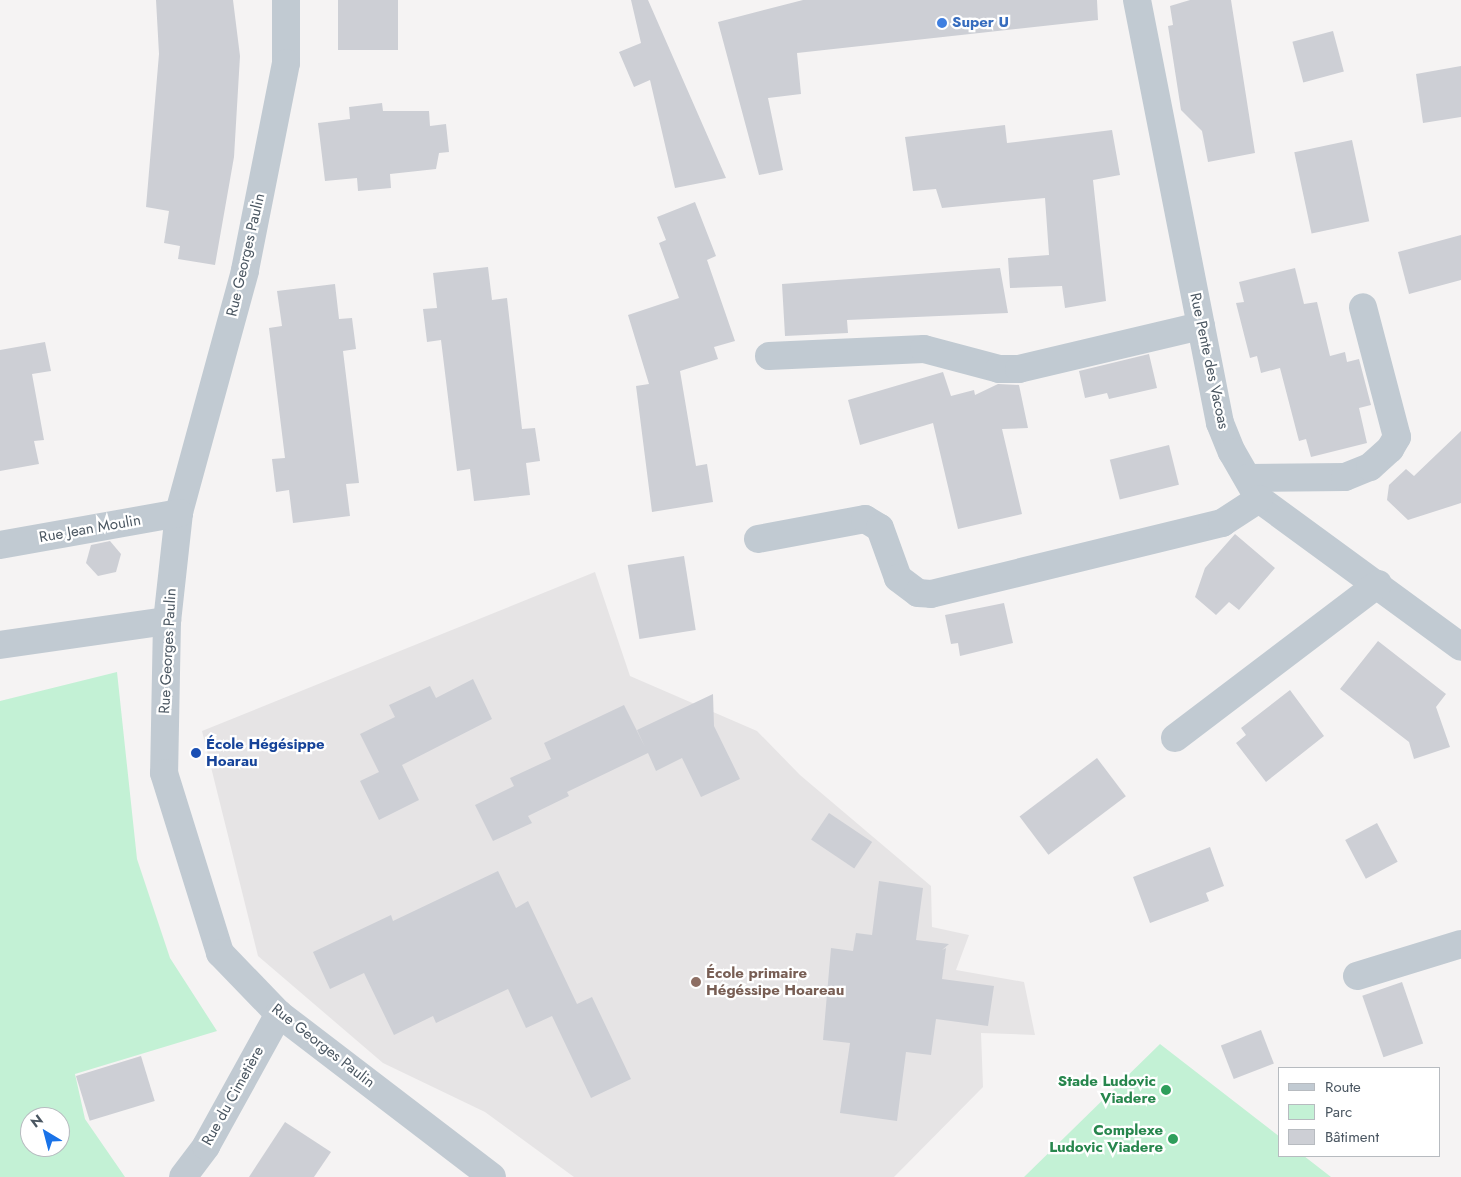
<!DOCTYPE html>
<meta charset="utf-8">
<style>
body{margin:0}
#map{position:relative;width:1461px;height:1177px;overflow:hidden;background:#f5f3f3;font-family:Jost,sans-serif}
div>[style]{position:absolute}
.education>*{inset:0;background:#e6e4e5}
.green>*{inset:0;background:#c3f1d5}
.building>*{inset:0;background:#cdcfd5;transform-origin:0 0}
.minor>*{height:28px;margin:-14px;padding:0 14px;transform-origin:14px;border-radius:14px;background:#c1cad2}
.dots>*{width:14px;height:14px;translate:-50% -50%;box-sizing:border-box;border:2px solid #fff;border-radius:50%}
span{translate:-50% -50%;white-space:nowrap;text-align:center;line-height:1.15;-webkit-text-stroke:4.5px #fff;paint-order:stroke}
.shop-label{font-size:15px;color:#366cbe;font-weight:700}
.left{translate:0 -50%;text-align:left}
.street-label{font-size:15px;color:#4a5661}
.transit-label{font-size:15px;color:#164399;font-weight:700}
.education-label{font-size:15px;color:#785e54;font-weight:700}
.leisure-label{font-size:15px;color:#27864d;font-weight:700}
.right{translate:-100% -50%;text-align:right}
.legend{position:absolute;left:1278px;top:1067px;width:162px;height:90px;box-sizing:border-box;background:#fff;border:1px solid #b7bbc0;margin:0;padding:6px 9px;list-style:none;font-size:15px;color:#4a5661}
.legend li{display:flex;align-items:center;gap:10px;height:25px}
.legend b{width:25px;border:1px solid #b7bbc0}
.north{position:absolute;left:20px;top:1107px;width:50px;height:50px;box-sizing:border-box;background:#fff;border:1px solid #b7bbc0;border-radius:50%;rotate:323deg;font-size:14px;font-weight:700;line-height:20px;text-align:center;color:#4a5661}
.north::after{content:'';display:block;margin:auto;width:18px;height:22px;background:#1a73e8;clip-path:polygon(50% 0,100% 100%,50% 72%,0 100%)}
</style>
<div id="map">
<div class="education">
<i style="clip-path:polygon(595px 572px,630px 676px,757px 731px,800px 775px,931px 886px,932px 927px,969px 935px,956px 970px,1024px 982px,1035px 1035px,981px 1033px,983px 1087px,894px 1177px,574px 1177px,485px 1112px,383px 1063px,258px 956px,202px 731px)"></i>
</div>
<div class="green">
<i style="clip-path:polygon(evenodd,117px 672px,137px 859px,170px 958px,217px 1031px,75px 1074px,85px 1119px,125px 1177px,0 1177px,0 701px,117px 672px,30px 1117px,60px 1117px,60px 1147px,30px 1147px,30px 1117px)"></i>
<i style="clip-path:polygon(1160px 1044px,1280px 1137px,1280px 1156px,1304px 1156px,1331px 1177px,1024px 1177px)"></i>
</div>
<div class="building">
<i style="clip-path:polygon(156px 0,233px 0,240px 56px,234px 157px,215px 265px,178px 259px,180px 246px,164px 243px,169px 211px,146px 207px,159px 54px)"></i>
<i style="left:338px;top:0;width:60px;height:50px"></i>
<i style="clip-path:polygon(631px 0,648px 0,726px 178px,675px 188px,650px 80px,634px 87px,619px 52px,641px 43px)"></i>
<i style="clip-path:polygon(803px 0,1097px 0,1098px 20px,797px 53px,801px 94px,768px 98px,783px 170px,759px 175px,718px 22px)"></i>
<i style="clip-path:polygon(1190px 0,1231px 0,1255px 153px,1208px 162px,1202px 131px,1181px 110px,1168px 26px,1173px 25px,1170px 6px)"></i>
<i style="left:1333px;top:31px;width:42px;height:42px;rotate:75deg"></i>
<i style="clip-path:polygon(1461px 66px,1461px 117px,1423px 123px,1416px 74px)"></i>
<i style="clip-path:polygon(382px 103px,383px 111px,429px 111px,430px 126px,446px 124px,449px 152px,439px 153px,436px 169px,390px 174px,391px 188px,358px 191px,357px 178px,325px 181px,318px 123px,350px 119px,349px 107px)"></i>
<i style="clip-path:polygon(1005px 125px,1007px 143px,1112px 130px,1120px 175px,1093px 180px,1106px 301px,1065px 308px,1062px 286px,1010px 288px,1008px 258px,1049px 255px,1045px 198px,942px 208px,936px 189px,913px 191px,905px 137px)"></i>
<i style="left:1352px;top:140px;width:83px;height:59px;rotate:78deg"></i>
<i style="clip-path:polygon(695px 202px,716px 256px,707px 260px,735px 341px,714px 347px,718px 359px,680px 371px,696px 466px,707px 464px,713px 502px,652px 512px,636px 386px,649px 384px,628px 315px,679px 298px,659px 243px,666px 240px,657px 217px)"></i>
<i style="clip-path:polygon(1461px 235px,1461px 280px,1409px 294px,1398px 252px)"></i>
<i style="clip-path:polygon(488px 267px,492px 300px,507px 298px,522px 429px,535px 428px,540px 461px,526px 463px,530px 495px,474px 501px,470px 469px,457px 471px,441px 340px,427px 342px,423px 309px,437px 308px,433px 273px)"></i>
<i style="clip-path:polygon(1000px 268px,1008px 313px,847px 320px,848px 333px,785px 336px,782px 284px)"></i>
<i style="clip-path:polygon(1295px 268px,1304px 304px,1317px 302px,1330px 356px,1345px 352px,1347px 362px,1359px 359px,1371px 405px,1359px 408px,1367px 443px,1311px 457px,1306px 439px,1299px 441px,1280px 368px,1261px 373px,1257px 356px,1250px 358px,1236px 303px,1244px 302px,1239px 282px)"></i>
<i style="clip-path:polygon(335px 284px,339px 319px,352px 318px,356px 349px,343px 351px,359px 483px,346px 484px,350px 516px,293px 523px,289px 490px,276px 492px,272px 459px,285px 458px,269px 328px,282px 326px,277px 291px)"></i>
<i style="clip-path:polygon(45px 342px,51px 371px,32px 374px,44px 440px,34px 441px,39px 464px,0 471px,0 350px)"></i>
<i style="clip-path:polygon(1149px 354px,1157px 388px,1109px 399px,1107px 393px,1085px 398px,1079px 371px)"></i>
<i style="clip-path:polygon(943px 372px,951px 396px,974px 390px,975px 395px,998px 384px,1019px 385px,1028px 428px,1002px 429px,1022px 514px,958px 529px,933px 423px,860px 445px,848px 400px)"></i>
<i style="clip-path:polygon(1461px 431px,1461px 503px,1408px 520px,1387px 500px,1389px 485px,1406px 469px,1414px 476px)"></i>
<i style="left:1169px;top:445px;width:41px;height:61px;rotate:76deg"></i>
<i style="clip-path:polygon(1235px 534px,1275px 568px,1239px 610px,1229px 602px,1216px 615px,1195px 597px,1205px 568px)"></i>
<i style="clip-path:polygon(110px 541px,121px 554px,116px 572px,98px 576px,86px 563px,91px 545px)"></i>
<i style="left:684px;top:556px;width:75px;height:57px;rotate:81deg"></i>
<i style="clip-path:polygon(1004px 603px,1013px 643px,960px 656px,958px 643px,951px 644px,945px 615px)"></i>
<i style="clip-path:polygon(1378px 641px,1446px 694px,1436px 707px,1450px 747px,1414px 759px,1409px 742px,1340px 689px)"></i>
<i style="clip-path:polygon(473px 679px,492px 719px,402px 765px,419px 800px,379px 820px,360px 781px,379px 772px,360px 734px,395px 717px,389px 705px,430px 686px,436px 698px)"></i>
<i style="clip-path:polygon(1290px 690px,1324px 736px,1266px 782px,1236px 743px,1246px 735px,1241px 728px)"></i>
<i style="clip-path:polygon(713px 694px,714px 726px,740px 779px,701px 797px,682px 758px,656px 771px,648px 753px,567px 792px,569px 796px,528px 816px,532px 823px,493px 841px,475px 805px,514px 786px,510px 778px,551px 759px,544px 743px,624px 705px,645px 747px,637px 730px)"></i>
<i style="left:1097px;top:758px;width:48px;height:97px;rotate:53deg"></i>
<i style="left:829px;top:813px;width:52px;height:32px;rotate:34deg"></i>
<i style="left:1377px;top:823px;width:44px;height:36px;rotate:62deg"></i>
<i style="clip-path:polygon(1210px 847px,1224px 886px,1206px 893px,1209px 901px,1150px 923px,1133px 877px)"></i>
<i style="clip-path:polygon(498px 871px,516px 908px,528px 901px,577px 1004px,592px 997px,631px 1079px,591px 1098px,552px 1016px,526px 1028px,508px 989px,436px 1023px,433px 1016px,394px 1035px,364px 973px,330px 989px,313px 952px,391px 915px,393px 921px)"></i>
<i style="clip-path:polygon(879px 881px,923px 888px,916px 940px,949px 944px,942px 950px,946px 948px,942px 979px,994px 986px,988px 1026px,936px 1019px,931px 1055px,906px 1052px,897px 1121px,840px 1113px,850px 1043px,823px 1040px,831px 948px,853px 951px,856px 933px,872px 935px)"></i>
<i style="left:1402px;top:982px;width:65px;height:42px;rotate:71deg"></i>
<i style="left:1261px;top:1030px;width:36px;height:43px;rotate:69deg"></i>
<i style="left:141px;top:1056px;width:47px;height:68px;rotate:73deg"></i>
<i style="clip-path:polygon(285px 1122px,331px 1152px,314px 1177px,249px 1177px)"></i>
</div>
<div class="minor">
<i style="left:286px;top:0;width:63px;rotate:90deg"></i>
<i style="left:286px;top:63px;width:212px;rotate:101.2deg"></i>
<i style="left:245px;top:271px;width:251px;rotate:105.3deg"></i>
<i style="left:179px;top:513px;width:109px;rotate:96.3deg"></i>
<i style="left:167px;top:621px;width:152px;rotate:91.1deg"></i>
<i style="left:164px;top:773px;width:189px;rotate:72.7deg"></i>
<i style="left:220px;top:953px;width:85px;rotate:46deg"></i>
<i style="left:279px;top:1014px;width:268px;rotate:37.4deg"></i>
<i style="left:1137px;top:0;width:431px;rotate:78.9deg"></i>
<i style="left:1220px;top:423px;width:31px;rotate:68deg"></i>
<i style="left:1232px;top:452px;width:54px;rotate:60.1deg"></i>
<i style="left:1259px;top:499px;width:250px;rotate:36.2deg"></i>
<i style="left:769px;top:356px;width:155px;rotate:-2.6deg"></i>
<i style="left:924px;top:349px;width:78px;rotate:14.9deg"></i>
<i style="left:999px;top:369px;width:20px"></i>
<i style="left:1019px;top:369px;width:187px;rotate:-13.3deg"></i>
<i style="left:1248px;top:478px;width:97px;rotate:-0.6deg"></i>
<i style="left:1345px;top:477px;width:27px;rotate:-22deg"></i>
<i style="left:1370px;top:467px;width:27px;rotate:-42deg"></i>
<i style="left:1390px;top:449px;width:14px;rotate:-60deg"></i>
<i style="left:1397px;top:437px;width:134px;rotate:-104.7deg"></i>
<i style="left:758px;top:539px;width:109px;rotate:-10.6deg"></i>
<i style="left:865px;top:519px;width:17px;rotate:31deg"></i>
<i style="left:880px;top:528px;width:53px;rotate:70.2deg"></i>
<i style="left:898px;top:578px;width:25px;rotate:37deg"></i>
<i style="left:918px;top:593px;width:13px;rotate:4deg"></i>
<i style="left:931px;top:594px;width:300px;rotate:-13.7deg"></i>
<i style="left:1222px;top:523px;width:44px;rotate:-33deg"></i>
<i style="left:0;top:545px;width:182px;rotate:-10.1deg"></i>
<i style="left:0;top:645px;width:169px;rotate:-8.2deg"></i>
<i style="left:1175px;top:738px;width:255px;rotate:-37.2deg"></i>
<i style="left:1357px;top:976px;width:109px;rotate:-17.1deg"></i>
<i style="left:183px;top:1177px;width:39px;rotate:-53deg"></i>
<i style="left:206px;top:1146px;width:151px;rotate:-61.1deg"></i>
</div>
<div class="dots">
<i style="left:942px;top:23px;background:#3f7fe0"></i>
<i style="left:196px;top:753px;background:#1a4fb4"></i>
<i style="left:696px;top:982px;background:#8d6e63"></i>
<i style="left:1166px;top:1090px;background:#2e9e5b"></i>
<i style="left:1173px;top:1139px;background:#2e9e5b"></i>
</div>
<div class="shop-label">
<span class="left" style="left:952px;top:23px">Super U</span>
</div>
<div class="street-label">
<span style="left:246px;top:255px;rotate:-77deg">Rue Georges Paulin</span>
<span style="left:1209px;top:361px;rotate:78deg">Rue Pente des Vacoas</span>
<span style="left:90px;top:529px;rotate:-10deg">Rue Jean Moulin</span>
<span style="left:168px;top:651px;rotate:-87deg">Rue Georges Paulin</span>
<span style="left:323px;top:1046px;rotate:38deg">Rue Georges Paulin</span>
<span style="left:233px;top:1096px;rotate:-61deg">Rue du Cimetière</span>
</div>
<div class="transit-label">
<span class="left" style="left:206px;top:753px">École Hégésippe<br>Hoarau</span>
</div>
<div class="education-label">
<span class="left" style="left:706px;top:982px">École primaire<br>Hégéssipe Hoareau</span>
</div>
<div class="leisure-label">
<span class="right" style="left:1156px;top:1090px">Stade Ludovic<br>Viadere</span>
<span class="right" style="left:1163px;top:1139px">Complexe<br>Ludovic Viadere</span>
</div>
<ul class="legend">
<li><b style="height:6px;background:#c1cad2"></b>Route</li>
<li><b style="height:14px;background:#c3f1d5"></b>Parc</li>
<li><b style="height:14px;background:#cdcfd5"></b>Bâtiment</li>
</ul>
<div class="north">N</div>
</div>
